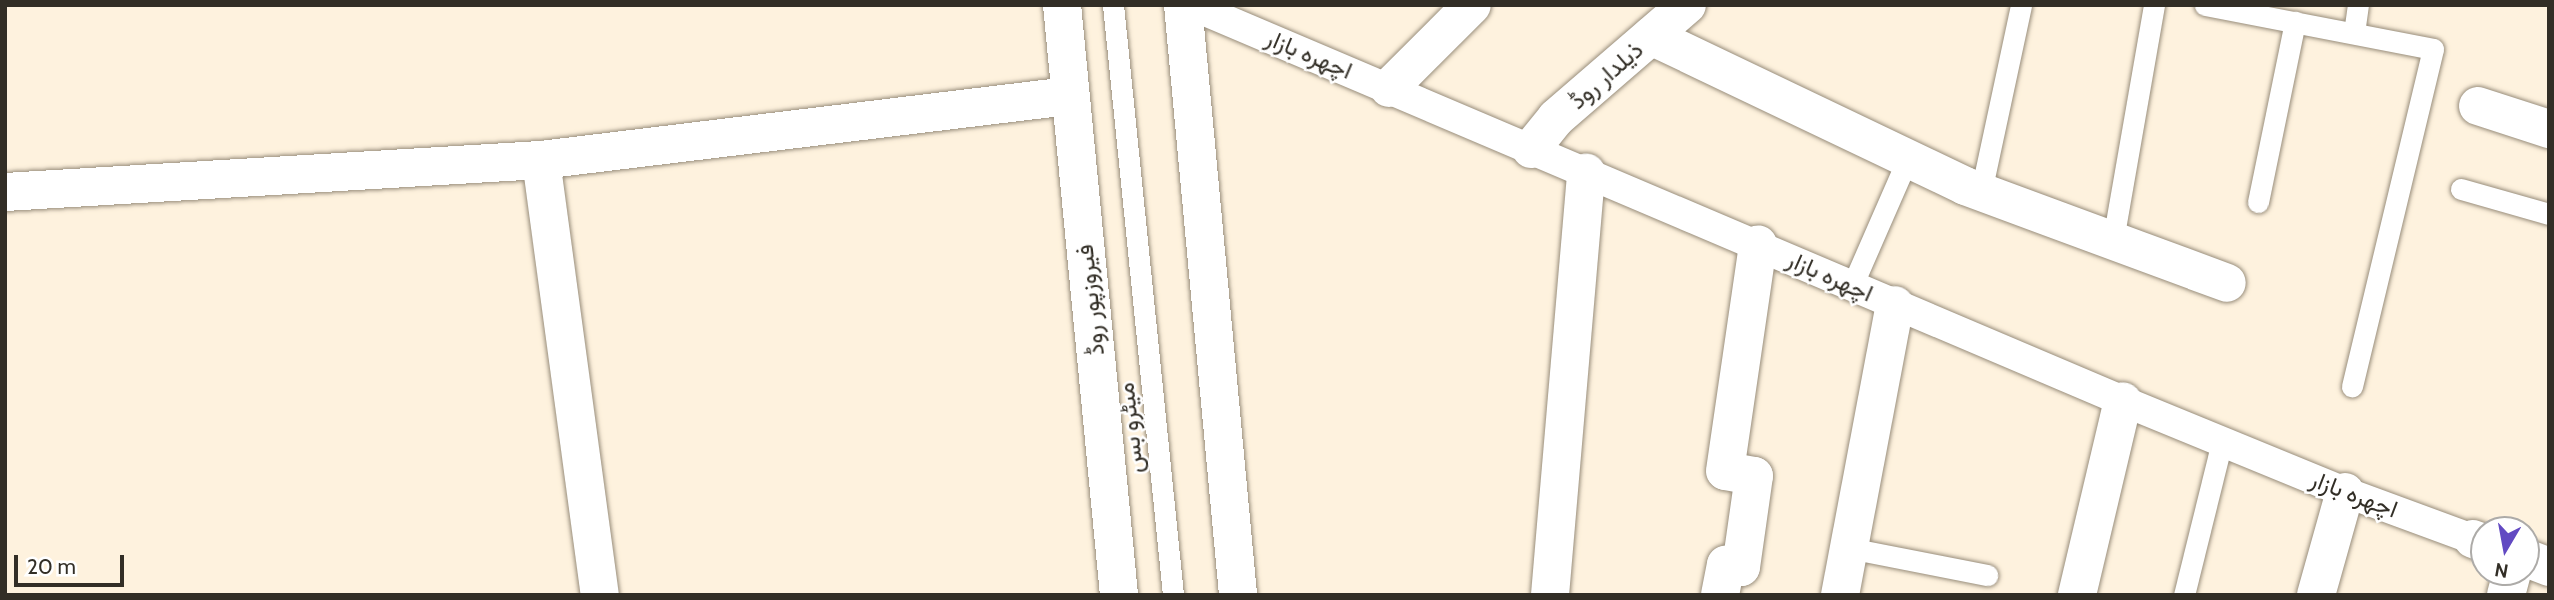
<!DOCTYPE html>
<meta charset="utf-8">
<style>
body{margin:0}
#map{position:relative;width:2554px;height:600px;overflow:hidden;background:#fef2de;font-family:Cabin,Vazirmatn,sans-serif}
div>[style]{position:absolute}
.roads{filter:drop-shadow(0 0 2px #988d7b) drop-shadow(0 0 2px #988d7b)}
.service>*{height:21px;margin:-10.5px;padding:0 10.5px;transform-origin:10.5px;border-radius:10.5px;background:#fff}
.pedestrian>*{height:30px;margin:-15px;padding:0 15px;transform-origin:15px;border-radius:15px;background:#fff}
.minor>*{height:38px;margin:-19px;padding:0 19px;transform-origin:19px;border-radius:19px;background:#fff}
.tertiary>*{height:38px;margin:-19px;padding:0 19px;transform-origin:19px;border-radius:19px;background:#fff}
.primary>*{height:38px;margin:-19px;padding:0 19px;transform-origin:19px;border-radius:19px;background:#fff}
span{translate:-50% -50%;white-space:nowrap;text-align:center;line-height:1.15;-webkit-text-stroke:5px #fff;paint-order:stroke}
.street-label{font-size:24px;color:#322e26}
.frame{position:absolute;inset:0;border:7px solid #322e26;pointer-events:none}
.north{position:absolute;left:2470px;top:516px;width:70px;height:70px;box-sizing:border-box;background:#fff;border:2px solid #adaba8;border-radius:50%;rotate:190deg;font-size:19px;font-weight:700;line-height:28px;text-align:center;color:#322e26}
.north::after{content:'';display:block;margin:auto;width:24px;height:32px;background:#6249c2;clip-path:polygon(50% 0,100% 100%,50% 72%,0 100%)}
.scale{position:absolute;left:14px;top:555px;width:110px;height:32px;box-sizing:border-box;border:4px solid #322e26;border-top:0;padding-left:9px;font-size:21px;line-height:24px;white-space:nowrap;color:#322e26;-webkit-text-stroke:5px #fff;paint-order:stroke}
</style>
<div id="map">
<div class="roads">
<div class="service">
<i style="left:1113px;top:5px;width:593px;rotate:84.19deg"></i>
<i style="left:2205px;top:5px;width:232px;rotate:10.9deg"></i>
<i style="left:2433px;top:49px;width:347px;rotate:103.5deg"></i>
<i style="left:2354px;top:33px;width:28px;rotate:-82deg"></i>
<i style="left:2461px;top:189px;width:91px;rotate:15.9deg"></i>
<i style="left:1981px;top:192px;width:191px;rotate:-77.9deg"></i>
<i style="left:2258px;top:202px;width:184px;rotate:-78.4deg"></i>
<i style="left:2113px;top:240px;width:239px;rotate:-80.1deg"></i>
<i style="left:1852px;top:286px;width:140px;rotate:-66.4deg"></i>
<i style="left:1849px;top:548px;width:141px;rotate:11.1deg"></i>
<i style="left:2184px;top:595px;width:159px;rotate:-76.1deg"></i>
</div>
<div class="pedestrian">
<i style="left:1191px;top:5px;width:1013px;rotate:23.02deg"></i>
<i style="left:2123px;top:401px;width:240px;rotate:22.3deg"></i>
<i style="left:2345px;top:492px;width:136px;rotate:20.2deg"></i>
</div>
<div class="minor">
<i style="left:1651px;top:36px;width:348px;rotate:25.5deg"></i>
<i style="left:1965px;top:186px;width:279px;rotate:20.3deg"></i>
<i style="left:1389px;top:88px;width:117px;rotate:-45deg"></i>
<i style="left:2478px;top:106px;width:75px;rotate:17.9deg"></i>
<i style="left:541px;top:160px;width:439px;rotate:82.3deg"></i>
<i style="left:5px;top:192px;width:537px;rotate:-3.42deg"></i>
<i style="left:541px;top:160px;width:531px;rotate:-6.92deg"></i>
<i style="left:1550px;top:595px;width:424px;rotate:-85.1deg"></i>
<i style="left:1720px;top:595px;width:31px;rotate:-79deg"></i>
<i style="left:1726px;top:565px;width:15px;rotate:8deg"></i>
<i style="left:1741px;top:567px;width:92px;rotate:-81.9deg"></i>
<i style="left:1754px;top:476px;width:29px;rotate:-170deg"></i>
<i style="left:1725px;top:471px;width:229px;rotate:-81.7deg"></i>
<i style="left:1840px;top:595px;width:295px;rotate:-79.3deg"></i>
<i style="left:2077px;top:595px;width:199px;rotate:-76.7deg"></i>
<i style="left:2316px;top:595px;width:107px;rotate:-74.3deg"></i>
<i style="left:2506px;top:595px;width:24px;rotate:-75deg"></i>
</div>
<div class="tertiary">
<i style="left:1531px;top:149px;width:40px;rotate:-51deg"></i>
<i style="left:1556px;top:118px;width:173px;rotate:-40.8deg"></i>
<i style="left:2473px;top:539px;width:12px;rotate:20deg"></i>
<i style="left:2526px;top:558px;width:25px;rotate:21deg"></i>
</div>
<div class="primary">
<i style="left:1062px;top:5px;width:593px;rotate:84.48deg"></i>
<i style="left:1183px;top:5px;width:593px;rotate:84.67deg"></i>
</div>
</div>
<div class="street-label">
<span style="left:1309px;top:54px;rotate:23deg">اچھرہ بازار</span>
<span style="left:1606px;top:75px;rotate:-41deg">ذیلدار روڈ</span>
<span style="left:1830px;top:276px;rotate:24deg">اچھرہ بازار</span>
<span style="left:1090px;top:300px;rotate:-96deg">فیروزپور روڈ</span>
<span style="left:1130px;top:428px;rotate:-96deg">میٹرو بس</span>
<span style="left:2354px;top:494px;rotate:21deg">اچھرہ بازار</span>
</div>
<div class="frame"></div>
<div class="north">N</div>
<div class="scale">20 m</div>
</div>
